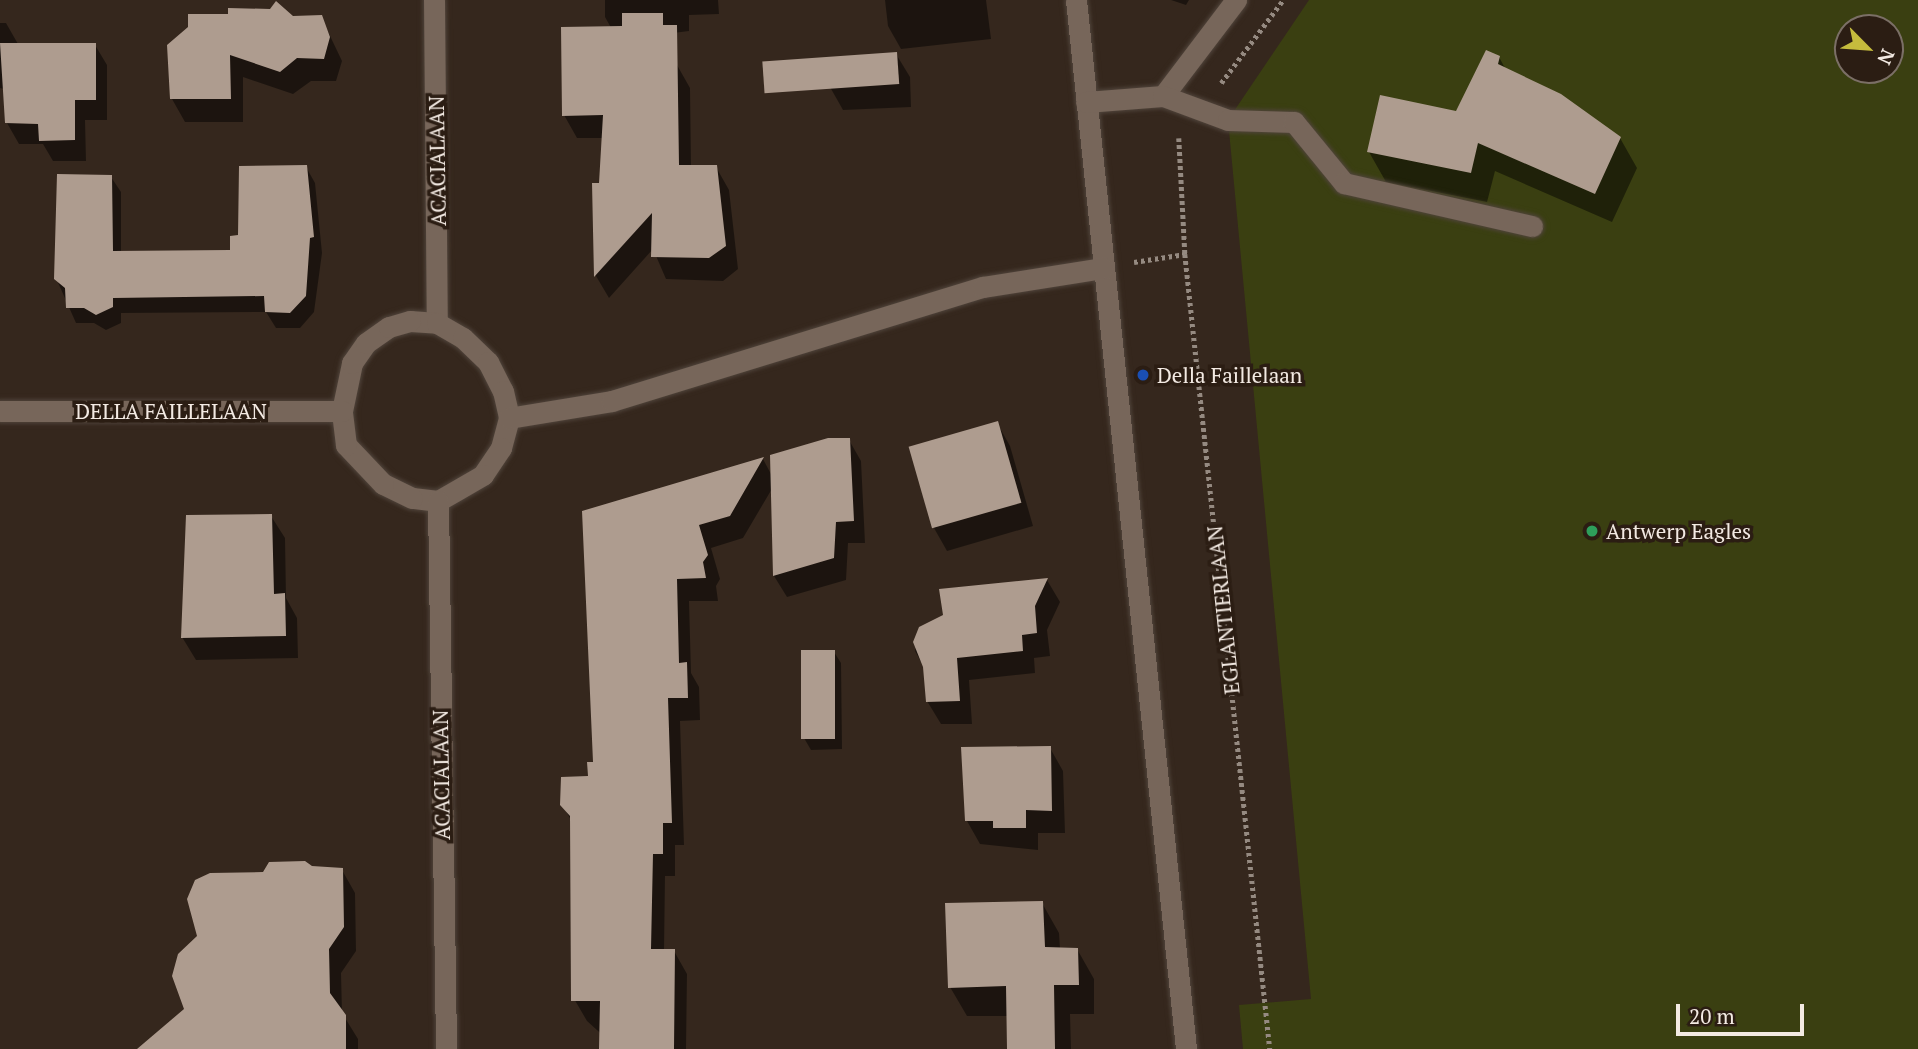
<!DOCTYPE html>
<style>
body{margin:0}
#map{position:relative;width:1918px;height:1049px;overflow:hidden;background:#35271d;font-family:"PT Serif",serif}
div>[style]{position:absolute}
.green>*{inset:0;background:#3a3f11}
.shadow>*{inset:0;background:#0007}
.building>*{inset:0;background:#ae9c8f;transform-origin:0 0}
.path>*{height:4.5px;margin-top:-2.25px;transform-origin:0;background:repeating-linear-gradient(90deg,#958a81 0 3.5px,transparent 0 7px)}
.roads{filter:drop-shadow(0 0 2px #50443b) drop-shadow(0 0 2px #50443b)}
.minor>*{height:21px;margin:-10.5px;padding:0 10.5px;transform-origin:10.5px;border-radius:10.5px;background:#77665a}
.dots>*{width:19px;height:19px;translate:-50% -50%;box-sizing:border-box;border:4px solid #2b1d13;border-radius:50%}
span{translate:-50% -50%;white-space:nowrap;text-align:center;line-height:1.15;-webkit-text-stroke:7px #2b1d13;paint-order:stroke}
.street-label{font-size:21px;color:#f3eae3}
.poi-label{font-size:21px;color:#f3eae3}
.left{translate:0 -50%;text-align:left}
.north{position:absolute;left:1834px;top:14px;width:70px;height:70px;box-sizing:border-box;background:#2b1d13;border:2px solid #7b6f66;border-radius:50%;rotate:115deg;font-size:19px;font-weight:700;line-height:28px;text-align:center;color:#f3eae3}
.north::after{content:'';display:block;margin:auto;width:24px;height:32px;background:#c5bc3d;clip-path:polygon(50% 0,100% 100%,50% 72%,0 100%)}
.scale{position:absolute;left:1676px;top:1004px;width:128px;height:32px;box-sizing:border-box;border:4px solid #f3eae3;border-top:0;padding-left:9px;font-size:21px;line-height:24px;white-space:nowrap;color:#f3eae3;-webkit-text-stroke:5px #2b1d13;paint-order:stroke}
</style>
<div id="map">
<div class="green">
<i style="clip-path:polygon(evenodd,1309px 0,1918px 0,1918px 1049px,1243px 1049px,1239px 1005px,1311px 999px,1228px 120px,1309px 0,1848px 28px,1890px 28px,1890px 70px,1848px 70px,1848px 28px)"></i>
</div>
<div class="shadow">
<i style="clip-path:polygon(605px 0,718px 0,719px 14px,689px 15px,689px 31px,618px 40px,605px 17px)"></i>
<i style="clip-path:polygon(885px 0,986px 0,991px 39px,901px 49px,888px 26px)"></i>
<i style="clip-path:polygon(1171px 0,1189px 0,1186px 5px)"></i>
<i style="clip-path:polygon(321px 17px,342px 61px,336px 81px,311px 81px,293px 94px,243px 77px,243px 122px,185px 122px,172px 99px,169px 46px,292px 18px)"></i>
<i style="clip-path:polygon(0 23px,6px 23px,18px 44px,95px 45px,107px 65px,107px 120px,85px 120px,86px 161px,53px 161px,43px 144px,19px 144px,7px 123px,4px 89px,0 88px)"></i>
<i style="clip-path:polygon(896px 54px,910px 77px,911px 107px,843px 110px,830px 87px)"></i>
<i style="clip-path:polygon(1499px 57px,1506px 70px,1620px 138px,1637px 168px,1612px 222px,1495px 171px,1487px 202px,1386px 182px,1369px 152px,1457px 113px)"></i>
<i style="clip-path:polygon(677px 65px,690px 88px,691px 167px,716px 167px,729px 190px,738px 269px,723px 281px,666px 279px,653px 249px,609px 298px,596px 276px,594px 185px,600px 185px,603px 138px,577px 138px,564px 115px)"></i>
<i style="clip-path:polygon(306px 167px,315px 183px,322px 253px,314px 312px,300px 328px,276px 328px,266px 312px,121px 313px,121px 323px,106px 330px,94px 323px,76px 323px,56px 278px,111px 177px,121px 192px,121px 253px,232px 252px)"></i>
<i style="clip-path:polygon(997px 423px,1010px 446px,1033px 526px,947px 551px,934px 528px)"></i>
<i style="clip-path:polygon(849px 440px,861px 461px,865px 543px,848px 543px,846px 580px,787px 597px,774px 576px,773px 487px,743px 538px,711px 548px,720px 579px,716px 586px,718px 601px,689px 601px,691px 673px,699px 687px,700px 720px,680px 721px,684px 845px,675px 845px,675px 876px,665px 876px,664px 951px,674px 951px,687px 974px,686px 1049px,618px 1049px,587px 1021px,573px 997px,571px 820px,562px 804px,590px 778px,595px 764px,584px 512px,763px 459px,772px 476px)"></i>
<i style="clip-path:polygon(271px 516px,285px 538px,286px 598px,297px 618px,298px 658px,196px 660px,182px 637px)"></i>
<i style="clip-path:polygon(1047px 580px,1060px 602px,1047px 630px,1050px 656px,1034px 658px,1035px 673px,969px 680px,972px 724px,941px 724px,927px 701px,924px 667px,915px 651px,920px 628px)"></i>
<i style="clip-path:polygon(834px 652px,841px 663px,842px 749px,811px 750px,804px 738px)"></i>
<i style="clip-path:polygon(1050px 748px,1063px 771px,1065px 833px,1038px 833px,1038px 850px,980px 844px,967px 821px)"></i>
<i style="clip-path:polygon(311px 868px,342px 870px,355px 893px,356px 951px,341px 973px,342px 1013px,358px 1039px,358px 1049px,163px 1049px,264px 874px)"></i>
<i style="clip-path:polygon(1042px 903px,1059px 933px,1060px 949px,1077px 949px,1094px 979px,1094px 1014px,1070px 1014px,1071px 1049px,1009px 1049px,1009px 1016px,967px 1016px,950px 987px)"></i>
</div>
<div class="building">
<i style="clip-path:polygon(276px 1px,293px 16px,322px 15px,330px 37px,324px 59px,297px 58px,280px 72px,230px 55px,231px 99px,170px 99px,167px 45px,188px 27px,188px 14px,228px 14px,228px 8px,270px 9px)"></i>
<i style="clip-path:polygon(622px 13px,663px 13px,663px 25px,677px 25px,679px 165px,717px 165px,726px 246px,709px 258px,651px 257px,652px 213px,594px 277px,592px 183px,599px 183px,603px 115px,562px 116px,561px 27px,622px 26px)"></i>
<i style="clip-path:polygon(0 43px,96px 43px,96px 100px,75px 100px,75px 140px,39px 141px,38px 124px,5px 123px)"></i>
<i style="clip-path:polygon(1486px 50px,1500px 56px,1498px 64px,1561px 94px,1621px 137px,1595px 194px,1478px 143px,1471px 173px,1367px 152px,1380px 95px,1456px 111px)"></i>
<i style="left:897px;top:52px;width:32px;height:135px;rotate:86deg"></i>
<i style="clip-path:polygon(307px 165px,314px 237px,310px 238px,306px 296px,290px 313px,265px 312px,264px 296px,113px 298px,113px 307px,96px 315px,84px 308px,66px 308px,65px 288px,54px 279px,57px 174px,112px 175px,113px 251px,230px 250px,230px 236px,238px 235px,239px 166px)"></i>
<i style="left:998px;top:421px;width:85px;height:93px;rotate:74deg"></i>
<i style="clip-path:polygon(828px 438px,850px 438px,854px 521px,836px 522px,834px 558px,773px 576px,770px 455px)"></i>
<i style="clip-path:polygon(764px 457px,730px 516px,699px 525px,708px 555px,703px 562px,706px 578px,677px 579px,679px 663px,687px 662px,688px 698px,668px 698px,672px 823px,663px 823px,663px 854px,653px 854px,651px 949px,675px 949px,674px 1049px,599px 1049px,600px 1001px,571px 1001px,570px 816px,560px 805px,561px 777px,588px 776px,587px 762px,593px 762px,582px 511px)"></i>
<i style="clip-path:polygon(272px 514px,274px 594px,285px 593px,286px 636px,181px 638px,186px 515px)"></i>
<i style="clip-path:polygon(1048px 578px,1035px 606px,1037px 633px,1022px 635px,1023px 651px,957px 658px,960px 701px,926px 702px,923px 667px,913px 642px,919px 627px,943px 615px,939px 589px)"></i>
<i style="left:801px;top:650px;width:34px;height:89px"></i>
<i style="clip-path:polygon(1051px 746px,1052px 811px,1026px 810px,1026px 828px,993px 828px,993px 821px,965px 821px,961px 747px)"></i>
<i style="clip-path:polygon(305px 861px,312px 866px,343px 868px,344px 927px,329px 949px,330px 993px,346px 1015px,346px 1049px,137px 1049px,184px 1009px,172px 976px,178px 954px,197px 936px,187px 899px,195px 880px,210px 873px,263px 872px,269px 862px)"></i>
<i style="clip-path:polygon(1043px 901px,1045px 947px,1078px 948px,1079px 985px,1054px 985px,1055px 1049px,1007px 1049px,1006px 986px,948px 988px,945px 903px)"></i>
</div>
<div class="path">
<i style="left:1221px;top:83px;width:104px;rotate:-53.2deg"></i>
<i style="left:1179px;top:138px;width:116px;rotate:87deg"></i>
<i style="left:1185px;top:254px;width:800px;rotate:83.9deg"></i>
<i style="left:1134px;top:262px;width:52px;rotate:-8.9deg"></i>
</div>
<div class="roads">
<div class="minor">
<i style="left:434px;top:0;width:323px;rotate:89.5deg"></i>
<i style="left:1076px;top:0;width:1055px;rotate:84.01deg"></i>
<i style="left:1163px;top:96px;width:121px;rotate:-52.8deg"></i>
<i style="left:1086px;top:102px;width:77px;rotate:-4.5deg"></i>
<i style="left:1163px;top:96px;width:69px;rotate:20.3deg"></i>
<i style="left:1228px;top:120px;width:66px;rotate:1.7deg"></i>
<i style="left:1294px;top:122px;width:79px;rotate:50.7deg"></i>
<i style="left:1344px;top:183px;width:193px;rotate:12.9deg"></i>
<i style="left:410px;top:321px;width:27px;rotate:4deg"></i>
<i style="left:437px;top:323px;width:30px;rotate:30deg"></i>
<i style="left:463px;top:338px;width:35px;rotate:44deg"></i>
<i style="left:488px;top:362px;width:33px;rotate:63deg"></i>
<i style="left:503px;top:391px;width:28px;rotate:77deg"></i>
<i style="left:509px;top:418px;width:31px;rotate:105deg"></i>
<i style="left:501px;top:448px;width:32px;rotate:124deg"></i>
<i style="left:483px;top:475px;width:52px;rotate:150deg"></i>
<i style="left:438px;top:501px;width:26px;rotate:-173deg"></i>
<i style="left:412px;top:498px;width:32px;rotate:-154deg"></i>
<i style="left:383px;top:484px;width:54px;rotate:-133.5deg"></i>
<i style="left:346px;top:445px;width:34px;rotate:-97deg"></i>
<i style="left:342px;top:411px;width:49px;rotate:-78.2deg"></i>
<i style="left:352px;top:363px;width:24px;rotate:-55deg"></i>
<i style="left:366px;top:343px;width:28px;rotate:-35deg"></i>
<i style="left:389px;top:327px;width:22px;rotate:-16deg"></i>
<i style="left:0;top:411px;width:342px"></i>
<i style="left:509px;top:418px;width:104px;rotate:-9.4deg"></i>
<i style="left:612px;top:401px;width:388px;rotate:-17.1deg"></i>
<i style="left:983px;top:287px;width:121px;rotate:-9deg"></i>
<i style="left:438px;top:501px;width:548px;rotate:89.16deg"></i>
</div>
</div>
<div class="dots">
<i style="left:1143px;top:375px;background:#1a4fb4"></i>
<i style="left:1592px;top:531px;background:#2e9e5b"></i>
</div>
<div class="street-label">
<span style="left:437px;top:161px;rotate:-91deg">ACACIALAAN</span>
<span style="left:171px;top:411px">DELLA FAILLELAAN</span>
<span style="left:1223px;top:610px;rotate:-96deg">EGLANTIERLAAN</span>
<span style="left:441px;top:775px;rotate:-91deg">ACACIALAAN</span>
</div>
<div class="poi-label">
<span class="left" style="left:1157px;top:375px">Della Faillelaan</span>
<span class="left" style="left:1606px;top:531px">Antwerp Eagles</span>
</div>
<div class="north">N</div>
<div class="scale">20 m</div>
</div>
